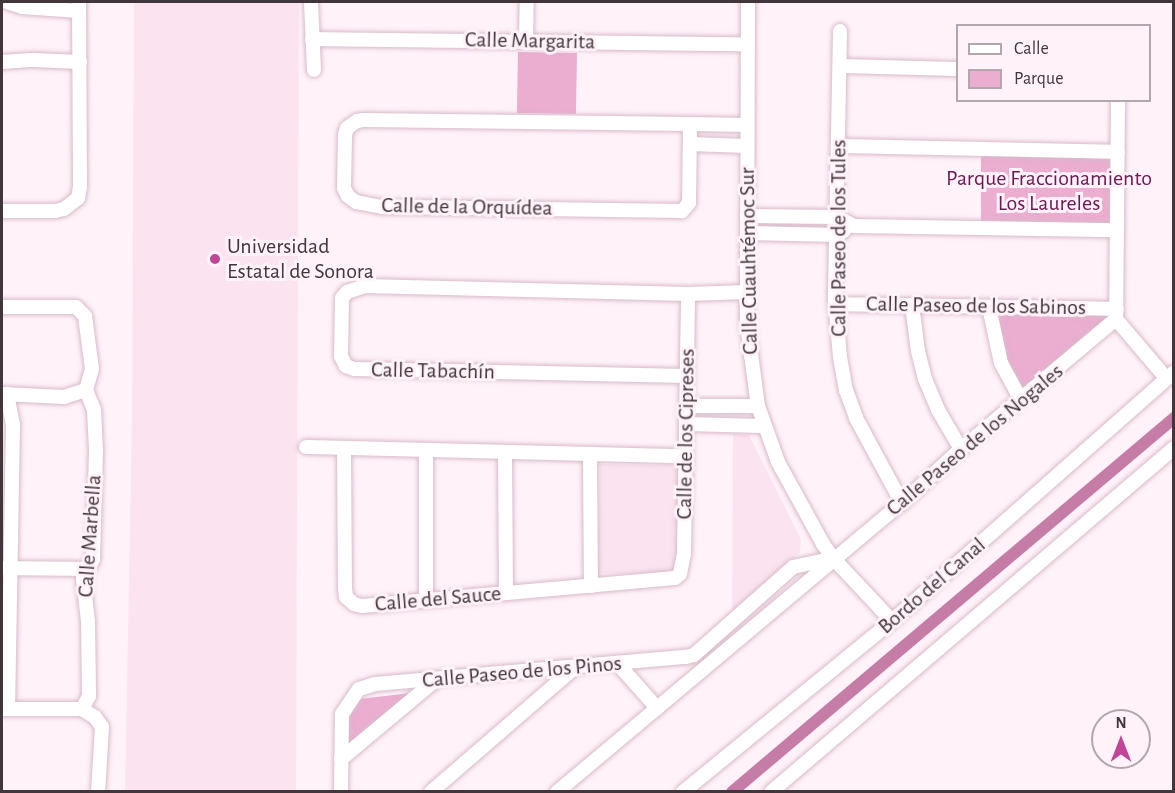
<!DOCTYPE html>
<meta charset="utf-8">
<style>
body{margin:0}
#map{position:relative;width:1175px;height:793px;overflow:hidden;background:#fff2f9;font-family:"Alegreya Sans",sans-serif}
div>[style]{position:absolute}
.built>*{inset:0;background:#fbe3f0;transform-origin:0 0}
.green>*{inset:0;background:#ebadd0;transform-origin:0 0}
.canal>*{height:12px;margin:-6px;padding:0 6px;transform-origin:6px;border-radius:6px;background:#c57da8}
.roads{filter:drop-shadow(0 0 2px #d8baca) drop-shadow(0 0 2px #d8baca)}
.minor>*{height:14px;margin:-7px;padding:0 7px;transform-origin:7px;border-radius:7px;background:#fff}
.dots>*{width:16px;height:16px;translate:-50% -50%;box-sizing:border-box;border:3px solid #fff2f9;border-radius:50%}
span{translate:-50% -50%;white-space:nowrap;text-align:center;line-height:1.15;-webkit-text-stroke:6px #fff2f9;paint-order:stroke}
.street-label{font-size:22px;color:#42353c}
.park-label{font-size:22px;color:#6e1752}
.poi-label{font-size:22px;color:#42353c}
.left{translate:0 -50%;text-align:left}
.frame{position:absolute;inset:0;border:3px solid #42353c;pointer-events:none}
.legend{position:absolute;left:956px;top:24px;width:195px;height:78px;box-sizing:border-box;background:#fff2f9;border:2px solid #b3a6ad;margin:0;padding:8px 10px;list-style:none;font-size:18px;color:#42353c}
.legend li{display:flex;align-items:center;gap:12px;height:30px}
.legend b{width:30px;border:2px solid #b3a6ad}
.north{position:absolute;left:1091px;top:709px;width:60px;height:60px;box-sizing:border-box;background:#fff2f9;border:2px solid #b3a6ad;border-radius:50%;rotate:0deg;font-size:16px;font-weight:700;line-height:24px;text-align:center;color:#42353c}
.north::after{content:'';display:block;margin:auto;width:21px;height:27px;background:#c24697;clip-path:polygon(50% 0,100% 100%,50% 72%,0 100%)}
</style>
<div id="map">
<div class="built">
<i style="clip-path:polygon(134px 2px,299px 2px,296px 791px,125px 791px,132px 422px)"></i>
<i style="clip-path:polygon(733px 434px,749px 435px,801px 539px,800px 552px,732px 611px)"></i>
<i style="left:600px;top:464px;width:79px;height:109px;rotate:1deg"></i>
</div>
<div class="green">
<i style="left:518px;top:52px;width:59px;height:61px;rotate:1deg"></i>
<i style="left:981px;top:156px;width:137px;height:67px"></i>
<i style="clip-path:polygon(994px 307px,1118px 310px,1025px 402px,1006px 374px)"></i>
<i style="clip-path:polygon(411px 693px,348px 745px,348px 720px,359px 699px)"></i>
</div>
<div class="canal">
<i style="left:732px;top:792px;width:579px;rotate:-40.24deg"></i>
</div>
<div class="roads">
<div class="minor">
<i style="left:7px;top:2px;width:16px;rotate:18deg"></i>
<i style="left:22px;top:7px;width:57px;rotate:4deg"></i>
<i style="left:311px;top:2px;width:68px;rotate:87.5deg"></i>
<i style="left:748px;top:2px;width:322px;rotate:90.2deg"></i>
<i style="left:747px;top:324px;width:83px;rotate:82.4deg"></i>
<i style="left:758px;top:406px;width:59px;rotate:70.3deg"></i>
<i style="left:778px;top:462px;width:94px;rotate:61.2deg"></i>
<i style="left:823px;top:544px;width:17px;rotate:54deg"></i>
<i style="left:833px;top:558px;width:86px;rotate:46.9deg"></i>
<i style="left:840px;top:31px;width:269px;rotate:91.1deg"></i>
<i style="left:835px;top:300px;width:57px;rotate:85deg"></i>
<i style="left:840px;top:357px;width:34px;rotate:80deg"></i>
<i style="left:846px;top:390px;width:30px;rotate:70deg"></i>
<i style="left:856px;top:418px;width:97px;rotate:61.6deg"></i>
<i style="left:312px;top:39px;width:435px;rotate:0.7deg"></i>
<i style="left:526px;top:41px;width:39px;rotate:-89deg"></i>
<i style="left:2px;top:62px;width:32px;rotate:-4deg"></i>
<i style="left:34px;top:60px;width:46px;rotate:2.5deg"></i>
<i style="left:840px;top:66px;width:118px;rotate:1.5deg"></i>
<i style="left:1118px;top:100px;width:219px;rotate:90.5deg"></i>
<i style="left:1116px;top:319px;width:77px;rotate:49.7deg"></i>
<i style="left:690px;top:124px;width:79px;rotate:90.7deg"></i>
<i style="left:689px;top:203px;width:11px;rotate:131deg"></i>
<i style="left:682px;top:211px;width:300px;rotate:-179.2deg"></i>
<i style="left:382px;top:207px;width:26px;rotate:-169deg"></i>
<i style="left:356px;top:202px;width:10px;rotate:-143deg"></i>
<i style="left:348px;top:196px;width:9px;rotate:-117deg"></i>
<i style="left:344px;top:188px;width:53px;rotate:-88.9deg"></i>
<i style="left:345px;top:135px;width:7px;rotate:-74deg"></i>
<i style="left:347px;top:128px;width:12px;rotate:-35deg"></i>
<i style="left:357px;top:121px;width:6px;rotate:-9deg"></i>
<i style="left:363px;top:120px;width:327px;rotate:0.7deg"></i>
<i style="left:690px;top:124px;width:57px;rotate:1deg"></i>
<i style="left:690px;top:144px;width:57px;rotate:2deg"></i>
<i style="left:838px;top:146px;width:280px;rotate:1.2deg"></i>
<i style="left:2px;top:211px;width:53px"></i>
<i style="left:55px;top:211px;width:9px;rotate:-13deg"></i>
<i style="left:64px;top:209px;width:18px;rotate:-38deg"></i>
<i style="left:78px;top:198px;width:11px;rotate:-80deg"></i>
<i style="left:80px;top:187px;width:185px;rotate:-90.3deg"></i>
<i style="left:747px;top:216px;width:90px;rotate:0.6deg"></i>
<i style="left:837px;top:217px;width:19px;rotate:28deg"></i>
<i style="left:854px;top:226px;width:263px;rotate:0.9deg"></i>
<i style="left:747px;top:233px;width:90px;rotate:1.3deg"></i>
<i style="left:837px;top:235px;width:8px;rotate:-30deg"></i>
<i style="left:836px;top:304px;width:281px;rotate:1deg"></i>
<i style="left:912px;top:305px;width:46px;rotate:82.6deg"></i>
<i style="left:918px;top:351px;width:29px;rotate:76deg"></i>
<i style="left:925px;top:379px;width:34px;rotate:67deg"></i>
<i style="left:938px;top:410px;width:45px;rotate:59.5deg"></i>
<i style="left:2px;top:307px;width:74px"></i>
<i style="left:76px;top:307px;width:13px;rotate:45deg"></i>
<i style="left:85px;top:316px;width:53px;rotate:82.5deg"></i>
<i style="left:92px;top:369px;width:22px;rotate:106deg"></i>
<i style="left:86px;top:390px;width:22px;rotate:68deg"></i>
<i style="left:94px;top:410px;width:40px;rotate:87.1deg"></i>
<i style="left:96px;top:450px;width:109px;rotate:91.6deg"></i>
<i style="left:93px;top:559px;width:22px;rotate:117deg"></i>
<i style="left:83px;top:579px;width:42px;rotate:83.2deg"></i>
<i style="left:88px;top:621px;width:75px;rotate:89.2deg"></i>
<i style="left:89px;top:696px;width:15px;rotate:118deg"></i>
<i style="left:989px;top:307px;width:57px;rotate:77.9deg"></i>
<i style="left:1001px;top:363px;width:42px;rotate:61.6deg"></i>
<i style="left:687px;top:376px;width:333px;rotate:-178.8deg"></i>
<i style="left:354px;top:369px;width:9px;rotate:-159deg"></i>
<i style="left:346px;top:366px;width:11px;rotate:-117deg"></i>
<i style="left:341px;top:356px;width:58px;rotate:-89deg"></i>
<i style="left:342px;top:298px;width:8px;rotate:-50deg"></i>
<i style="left:347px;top:292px;width:19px;rotate:-18deg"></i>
<i style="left:365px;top:286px;width:323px;rotate:1.4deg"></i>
<i style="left:688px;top:294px;width:59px;rotate:-1.9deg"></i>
<i style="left:2px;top:394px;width:62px;rotate:2.8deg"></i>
<i style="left:64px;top:397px;width:23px;rotate:-18deg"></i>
<i style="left:7px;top:394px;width:32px;rotate:79deg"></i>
<i style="left:13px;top:425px;width:284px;rotate:91deg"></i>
<i style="left:686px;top:406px;width:72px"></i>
<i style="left:686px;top:424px;width:77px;rotate:1.5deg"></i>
<i style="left:306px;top:447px;width:380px;rotate:1.4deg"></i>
<i style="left:344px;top:448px;width:140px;rotate:89.6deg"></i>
<i style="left:345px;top:588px;width:9px;rotate:84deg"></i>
<i style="left:346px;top:597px;width:11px;rotate:41deg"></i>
<i style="left:354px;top:604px;width:8px;rotate:14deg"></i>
<i style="left:362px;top:606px;width:314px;rotate:-5.1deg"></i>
<i style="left:675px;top:578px;width:6px;rotate:-39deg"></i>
<i style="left:680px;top:574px;width:20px;rotate:-79deg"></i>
<i style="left:684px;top:554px;width:260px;rotate:-89.1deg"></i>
<i style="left:426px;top:450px;width:150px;rotate:90deg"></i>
<i style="left:505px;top:452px;width:141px;rotate:89.6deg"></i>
<i style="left:590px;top:454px;width:132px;rotate:89.6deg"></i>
<i style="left:2px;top:568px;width:85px;rotate:0.7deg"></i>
<i style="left:618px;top:664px;width:59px;rotate:48.4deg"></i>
<i style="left:2px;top:709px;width:80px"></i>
<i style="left:82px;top:709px;width:15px;rotate:32deg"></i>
<i style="left:95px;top:717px;width:12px;rotate:55deg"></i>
<i style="left:102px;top:727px;width:65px;rotate:93.5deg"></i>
<i style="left:341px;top:759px;width:125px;rotate:-39.8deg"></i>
<i style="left:341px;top:792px;width:78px;rotate:-89.3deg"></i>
<i style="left:342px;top:714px;width:30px;rotate:-56deg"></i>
<i style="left:359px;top:689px;width:17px;rotate:-17deg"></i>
<i style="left:375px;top:684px;width:312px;rotate:-5deg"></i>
<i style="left:686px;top:657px;width:8px;rotate:-14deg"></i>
<i style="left:694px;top:655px;width:132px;rotate:-41.6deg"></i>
<i style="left:793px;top:567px;width:39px;rotate:-12deg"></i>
<i style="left:431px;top:792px;width:189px;rotate:-40.9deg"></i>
<i style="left:557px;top:792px;width:450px;rotate:-40deg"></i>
<i style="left:902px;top:503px;width:80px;rotate:-42.5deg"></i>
<i style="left:961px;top:449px;width:202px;rotate:-40deg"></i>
<i style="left:683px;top:792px;width:270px;rotate:-39.3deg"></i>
<i style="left:892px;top:621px;width:376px;rotate:-41.4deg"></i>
<i style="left:771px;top:792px;width:530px;rotate:-40.48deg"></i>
</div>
</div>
<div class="dots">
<i style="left:215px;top:259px;background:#c24697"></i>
</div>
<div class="street-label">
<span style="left:530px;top:41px;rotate:1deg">Calle Margarita</span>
<span style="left:467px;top:207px;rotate:1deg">Calle de la Orquídea</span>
<span style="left:839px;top:238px;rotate:-90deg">Calle Paseo de los Tules</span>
<span style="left:749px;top:261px;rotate:-91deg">Calle Cuauhtémoc Sur</span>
<span style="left:976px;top:306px;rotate:1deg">Calle Paseo de los Sabinos</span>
<span style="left:433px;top:371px;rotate:1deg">Calle Tabachín</span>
<span style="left:686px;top:434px;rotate:-89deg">Calle de los Cipreses</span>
<span style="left:975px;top:440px;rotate:-40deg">Calle Paseo de los Nogales</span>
<span style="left:90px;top:536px;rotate:-86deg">Calle Marbella</span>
<span style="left:932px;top:586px;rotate:-41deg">Bordo del Canal</span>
<span style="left:438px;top:599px;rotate:-5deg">Calle del Sauce</span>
<span style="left:522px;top:672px;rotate:-5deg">Calle Paseo de los Pinos</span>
</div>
<div class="park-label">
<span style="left:1049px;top:191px">Parque Fraccionamiento<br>Los Laureles</span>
</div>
<div class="poi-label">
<span class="left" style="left:227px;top:259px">Universidad<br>Estatal de Sonora</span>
</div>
<div class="frame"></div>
<ul class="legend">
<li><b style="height:8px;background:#fff"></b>Calle</li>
<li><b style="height:16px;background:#ebadd0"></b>Parque</li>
</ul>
<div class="north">N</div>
</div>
